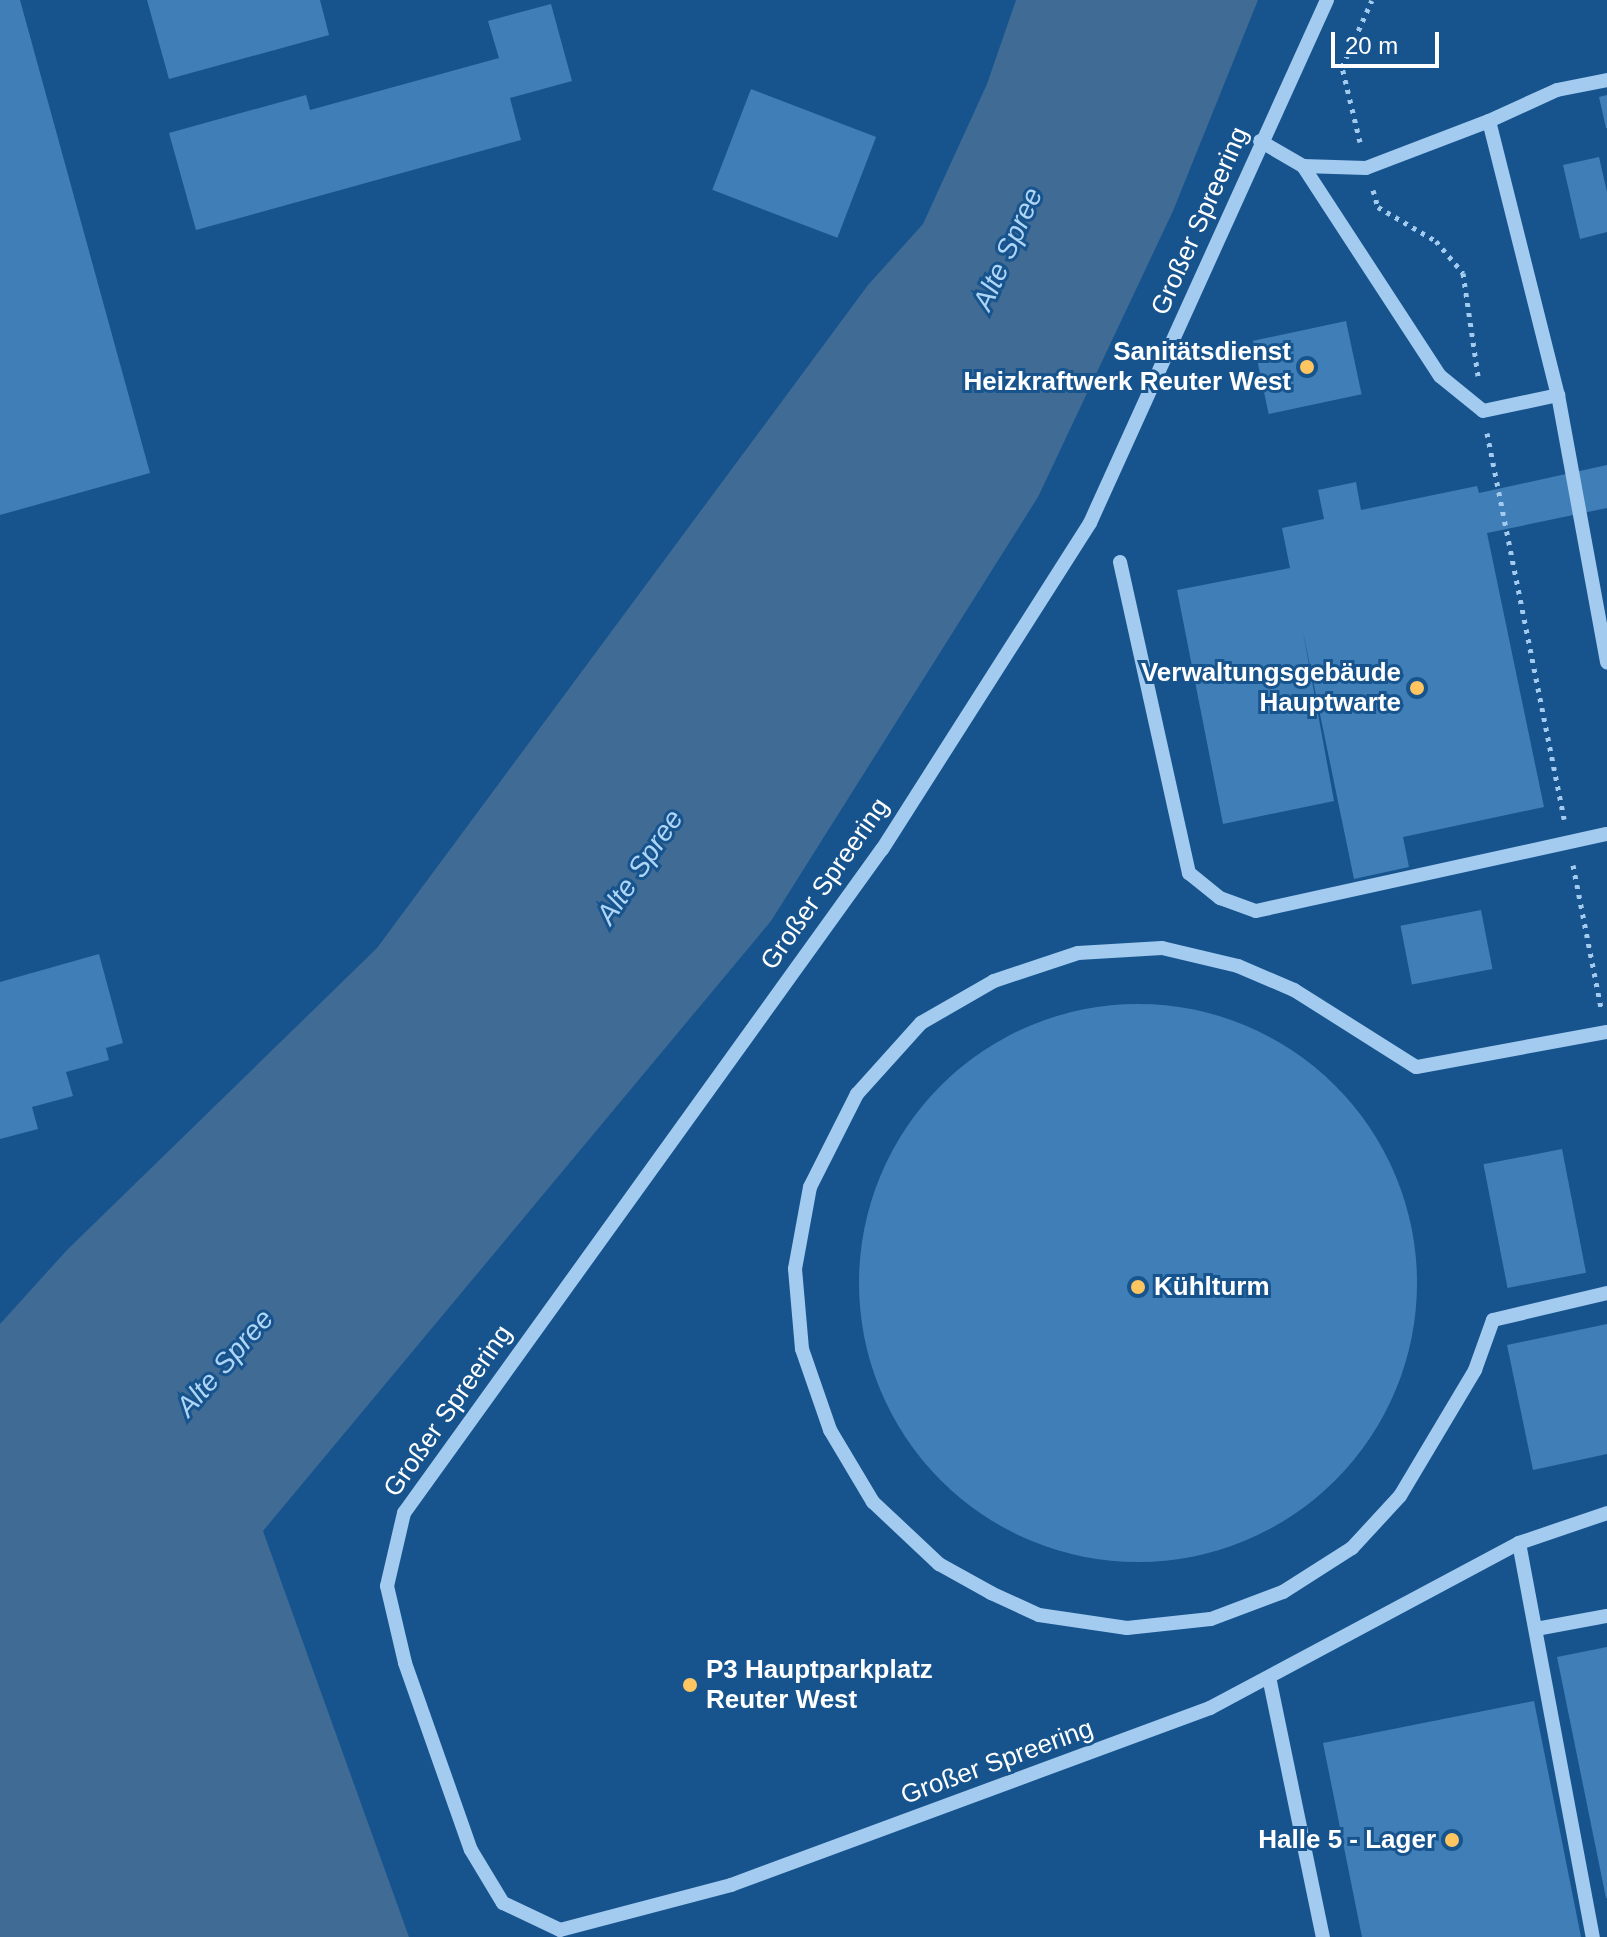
<!DOCTYPE html>
<meta charset="utf-8">
<style>
body{margin:0}
#map{position:relative;width:1607px;height:1937px;overflow:hidden;background:#17548e;font-family:Helvetica,sans-serif}
div>[style]{position:absolute}
.water>*{inset:0;background:#3f6b95}
.building>*{inset:0;background:#3f7eb7;transform-origin:0 0}
.round{border-radius:50%}
.path>*{height:5px;margin-top:-2.5px;transform-origin:0;background:repeating-linear-gradient(90deg,#a2cbef 0 4px,transparent 0 10px)}
.minor>*{height:14px;margin:-7px;padding:0 7px;transform-origin:7px;border-radius:7px;background:#a2cbef}
.dots>*{width:22px;height:22px;translate:-50% -50%;box-sizing:border-box;border:4px solid #17548e;border-radius:50%}
span{translate:-50% -50%;white-space:nowrap;text-align:center;line-height:1.15;-webkit-text-stroke:6px #17548e;paint-order:stroke}
.street-label{font-size:26px;color:#fff}
.poi-label{font-size:26px;color:#fff;font-weight:700}
.right{translate:-100% -50%;text-align:right}
.left{translate:0 -50%;text-align:left}
.water-label{font-size:28px;color:#aed5f6;font-style:italic}
.scale{position:absolute;left:1331px;top:32px;width:108px;height:36px;box-sizing:border-box;border:4px solid #fff;border-top:0;padding-left:10px;font-size:24px;line-height:28px;white-space:nowrap;color:#fff;-webkit-text-stroke:6px #17548e;paint-order:stroke}
</style>
<div id="map">
<div class="water">
<i style="clip-path:polygon(1016px 0,1258px 0,1173px 211px,1038px 497px,771px 921px,263px 1531px,409px 1937px,0 1937px,0 1324px,67px 1250px,377px 948px,868px 285px,923px 224px,987px 84px)"></i>
</div>
<div class="building">
<i style="clip-path:polygon(0 0,20px 0,150px 473px,0 515px)"></i>
<i style="clip-path:polygon(147px 0,320px 0,329px 35px,169px 79px)"></i>
<i style="clip-path:polygon(551px 4px,572px 81px,510px 98px,521px 140px,196px 230px,169px 133px,306px 95px,310px 110px,499px 58px,488px 21px)"></i>
<i style="left:751px;top:89px;width:134px;height:108px;rotate:21deg"></i>
<i style="clip-path:polygon(1607px 95px,1607px 128px,1606px 128px,1599px 97px)"></i>
<i style="clip-path:polygon(1599px 157px,1607px 192px,1607px 232px,1580px 239px,1563px 165px)"></i>
<i style="left:1346px;top:321px;width:75px;height:95px;rotate:78deg"></i>
<i style="clip-path:polygon(1607px 465px,1607px 508px,1487px 533px,1544px 807px,1403px 837px,1409px 867px,1354px 879px,1303px 632px,1334px 801px,1223px 824px,1177px 590px,1290px 568px,1282px 528px,1324px 519px,1318px 490px,1356px 482px,1361px 510px,1477px 486px,1479px 493px)"></i>
<i style="left:1481px;top:910px;width:60px;height:82px;rotate:79deg"></i>
<i style="clip-path:polygon(99px 954px,123px 1043px,106px 1048px,109px 1060px,66px 1072px,73px 1096px,32px 1107px,38px 1129px,0 1139px,0 982px)"></i>
<i class="round" style="left:859px;top:1004px;width:558px;height:558px"></i>
<i style="left:1562px;top:1149px;width:126px;height:80px;rotate:79deg"></i>
<i style="clip-path:polygon(1607px 1324px,1607px 1454px,1533px 1470px,1507px 1345px)"></i>
<i style="clip-path:polygon(1607px 1647px,1607px 1898px,1606px 1898px,1557px 1657px)"></i>
<i style="clip-path:polygon(1534px 1701px,1581px 1937px,1362px 1937px,1323px 1743px)"></i>
</div>
<div class="path">
<i style="left:1360px;top:142px;width:77px;rotate:-103.5deg"></i>
<i style="left:1342px;top:67px;width:73px;rotate:-65.9deg"></i>
<i style="left:1373px;top:190px;width:18px;rotate:74deg"></i>
<i style="left:1378px;top:207px;width:67px;rotate:30.4deg"></i>
<i style="left:1436px;top:241px;width:42px;rotate:49.8deg"></i>
<i style="left:1463px;top:273px;width:104px;rotate:81.7deg"></i>
<i style="left:1487px;top:433px;width:394px;rotate:78.7deg"></i>
<i style="left:1573px;top:865px;width:146px;rotate:78.9deg"></i>
</div>
<div class="minor">
<i style="left:1327px;top:0;width:574px;rotate:114.38deg"></i>
<i style="left:1090px;top:523px;width:387px;rotate:122.5deg"></i>
<i style="left:882px;top:849px;width:818px;rotate:125.75deg"></i>
<i style="left:404px;top:1513px;width:75px;rotate:103.1deg"></i>
<i style="left:387px;top:1586px;width:79px;rotate:76.8deg"></i>
<i style="left:405px;top:1663px;width:198px;rotate:70.6deg"></i>
<i style="left:471px;top:1850px;width:62px;rotate:58.9deg"></i>
<i style="left:503px;top:1903px;width:63px;rotate:25.3deg"></i>
<i style="left:560px;top:1930px;width:177px;rotate:-14.7deg"></i>
<i style="left:731px;top:1885px;width:511px;rotate:-20.28deg"></i>
<i style="left:1210px;top:1708px;width:350px;rotate:-28.1deg"></i>
<i style="left:1519px;top:1543px;width:93px;rotate:-18.8deg"></i>
<i style="left:1607px;top:80px;width:51px;rotate:168.7deg"></i>
<i style="left:1557px;top:90px;width:75px;rotate:155.5deg"></i>
<i style="left:1489px;top:121px;width:283px;rotate:75.9deg"></i>
<i style="left:1558px;top:395px;width:272px;rotate:79.6deg"></i>
<i style="left:1260px;top:141px;width:50px;rotate:30.2deg"></i>
<i style="left:1303px;top:166px;width:63px;rotate:1.8deg"></i>
<i style="left:1366px;top:168px;width:132px;rotate:-20.9deg"></i>
<i style="left:1303px;top:166px;width:251px;rotate:56.9deg"></i>
<i style="left:1440px;top:376px;width:55px;rotate:39.1deg"></i>
<i style="left:1483px;top:411px;width:77px;rotate:-12deg"></i>
<i style="left:1120px;top:562px;width:319px;rotate:77.5deg"></i>
<i style="left:1189px;top:873px;width:40px;rotate:39deg"></i>
<i style="left:1220px;top:898px;width:38px;rotate:20deg"></i>
<i style="left:1256px;top:911px;width:359px;rotate:-12.4deg"></i>
<i style="left:1607px;top:1032px;width:194px;rotate:169.6deg"></i>
<i style="left:1416px;top:1067px;width:144px;rotate:-147.7deg"></i>
<i style="left:1294px;top:990px;width:61px;rotate:-156.8deg"></i>
<i style="left:1238px;top:966px;width:78px;rotate:-166.7deg"></i>
<i style="left:1162px;top:948px;width:84px;rotate:176.6deg"></i>
<i style="left:1078px;top:953px;width:89px;rotate:161.6deg"></i>
<i style="left:994px;top:981px;width:84px;rotate:150.1deg"></i>
<i style="left:921px;top:1023px;width:96px;rotate:132deg"></i>
<i style="left:857px;top:1094px;width:104px;rotate:116.8deg"></i>
<i style="left:810px;top:1187px;width:83px;rotate:100.4deg"></i>
<i style="left:795px;top:1269px;width:80px;rotate:85deg"></i>
<i style="left:802px;top:1349px;width:86px;rotate:70.9deg"></i>
<i style="left:830px;top:1430px;width:84px;rotate:59.2deg"></i>
<i style="left:873px;top:1502px;width:91px;rotate:43.2deg"></i>
<i style="left:939px;top:1564px;width:60px;rotate:29.1deg"></i>
<i style="left:991px;top:1593px;width:53px;rotate:24.6deg"></i>
<i style="left:1039px;top:1615px;width:89px;rotate:8.4deg"></i>
<i style="left:1127px;top:1628px;width:84px;rotate:-6.1deg"></i>
<i style="left:1211px;top:1619px;width:77px;rotate:-20.6deg"></i>
<i style="left:1283px;top:1592px;width:82px;rotate:-32.5deg"></i>
<i style="left:1352px;top:1548px;width:71px;rotate:-47.3deg"></i>
<i style="left:1400px;top:1496px;width:147px;rotate:-59.2deg"></i>
<i style="left:1475px;top:1370px;width:53px;rotate:-70.2deg"></i>
<i style="left:1493px;top:1320px;width:117px;rotate:-13.3deg"></i>
<i style="left:1519px;top:1543px;width:401px;rotate:79.4deg"></i>
<i style="left:1536px;top:1629px;width:72px;rotate:-10.4deg"></i>
<i style="left:1269px;top:1677px;width:266px;rotate:78.3deg"></i>
</div>
<div class="dots">
<i style="left:1307px;top:367px;background:#ffc561"></i>
<i style="left:1417px;top:688px;background:#ffc561"></i>
<i style="left:1138px;top:1287px;background:#ffc561"></i>
<i style="left:690px;top:1685px;background:#ffc561"></i>
<i style="left:1452px;top:1840px;background:#ffc561"></i>
</div>
<div class="street-label">
<span style="left:1200px;top:221px;rotate:-66deg">Großer Spreering</span>
<span style="left:825px;top:884px;rotate:-55deg">Großer Spreering</span>
<span style="left:448px;top:1411px;rotate:-55deg">Großer Spreering</span>
<span style="left:997px;top:1762px;rotate:-20deg">Großer Spreering</span>
</div>
<div class="poi-label">
<span class="right" style="left:1291px;top:367px">Sanitätsdienst<br>Heizkraftwerk Reuter West</span>
<span class="right" style="left:1401px;top:688px">Verwaltungsgebäude<br>Hauptwarte</span>
<span class="left" style="left:1154px;top:1287px">Kühlturm</span>
<span class="left" style="left:706px;top:1685px">P3 Hauptparkplatz<br>Reuter West</span>
<span class="right" style="left:1436px;top:1840px">Halle 5 - Lager</span>
</div>
<div class="water-label">
<span style="left:1008px;top:249px;rotate:-66deg">Alte Spree</span>
<span style="left:640px;top:867px;rotate:-56deg">Alte Spree</span>
<span style="left:225px;top:1363px;rotate:-49deg">Alte Spree</span>
</div>
<div class="scale">20 m</div>
</div>
